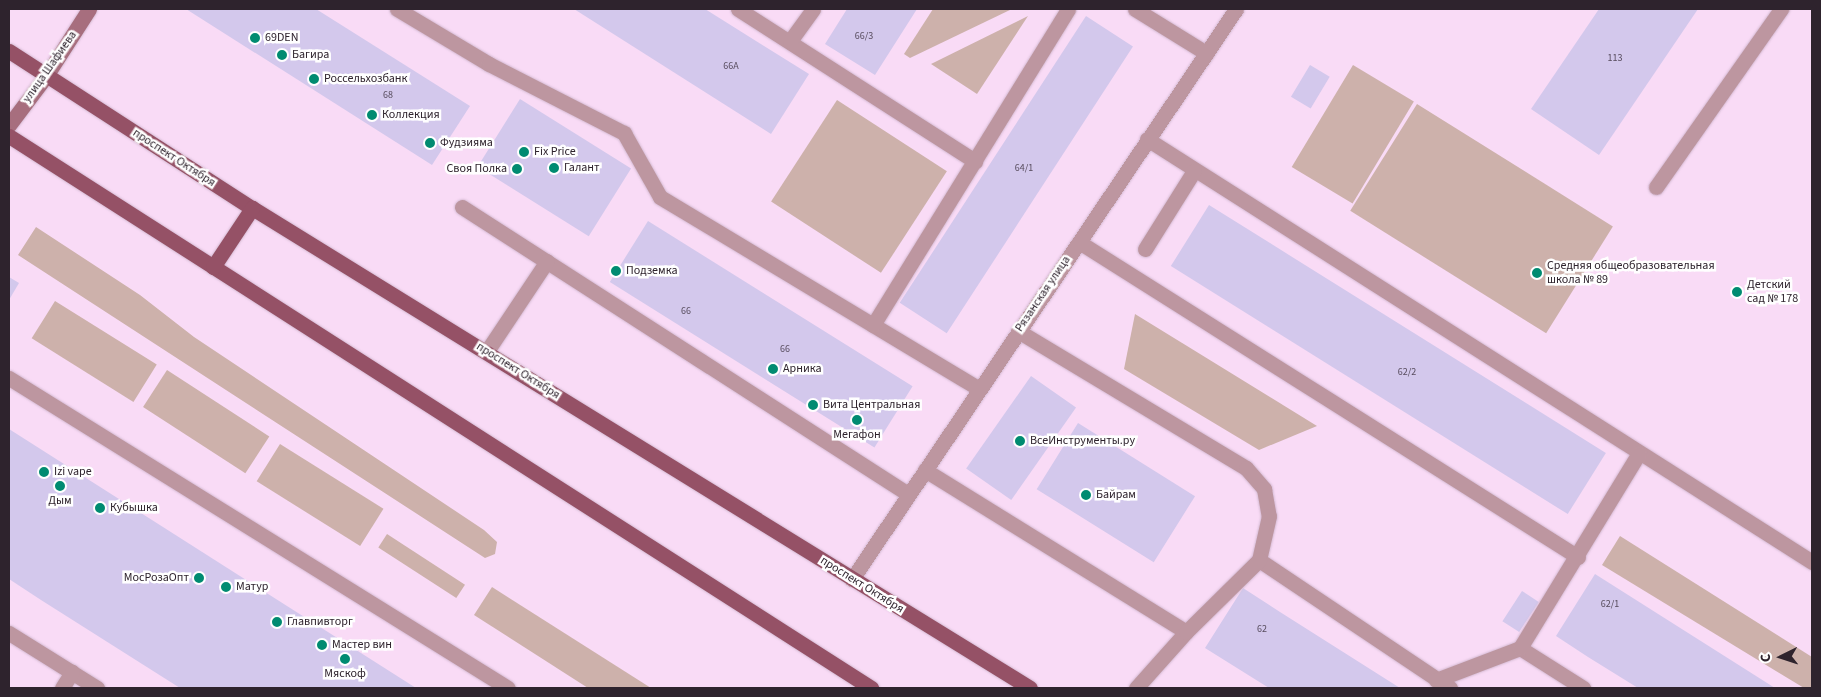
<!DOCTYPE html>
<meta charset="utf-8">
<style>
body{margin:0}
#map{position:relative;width:1821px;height:697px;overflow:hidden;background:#f9dbf6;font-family:"Source Sans 3",sans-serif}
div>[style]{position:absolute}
.green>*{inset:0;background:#cdb1ab;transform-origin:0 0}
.building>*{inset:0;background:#d3c8ec;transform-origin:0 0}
.roads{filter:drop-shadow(0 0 1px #d4bad2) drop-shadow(0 0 1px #d4bad2)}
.lane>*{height:15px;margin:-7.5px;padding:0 7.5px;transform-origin:7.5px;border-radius:7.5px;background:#bd96a0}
.street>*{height:15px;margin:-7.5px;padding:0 7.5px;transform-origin:7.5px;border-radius:7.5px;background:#bd96a0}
.secondary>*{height:15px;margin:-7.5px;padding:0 7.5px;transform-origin:7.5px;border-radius:7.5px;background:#a76e7e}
.primary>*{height:15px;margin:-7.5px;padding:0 7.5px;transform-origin:7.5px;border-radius:7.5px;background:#955166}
.dots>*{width:14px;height:14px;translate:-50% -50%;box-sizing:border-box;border:2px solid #fff;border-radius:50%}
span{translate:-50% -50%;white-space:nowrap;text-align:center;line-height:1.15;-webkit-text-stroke:5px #fff;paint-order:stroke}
.number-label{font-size:10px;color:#574c5d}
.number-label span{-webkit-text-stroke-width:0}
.poi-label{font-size:12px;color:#2e232d}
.left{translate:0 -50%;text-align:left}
.right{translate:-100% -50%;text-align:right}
.street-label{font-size:12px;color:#2e232d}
.frame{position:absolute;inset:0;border:10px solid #2e232d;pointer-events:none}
.north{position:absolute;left:1756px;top:632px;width:50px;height:50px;-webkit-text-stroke:4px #fff;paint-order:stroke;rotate:266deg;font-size:14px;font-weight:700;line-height:20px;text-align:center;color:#2e232d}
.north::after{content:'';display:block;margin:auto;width:18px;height:22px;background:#2e232d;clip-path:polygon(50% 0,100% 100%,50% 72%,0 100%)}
</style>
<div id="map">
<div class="green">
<i style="clip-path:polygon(933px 9px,1012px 9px,910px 58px,904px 54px)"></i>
<i style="clip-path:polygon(1028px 16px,977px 94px,931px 64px)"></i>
<i style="left:1353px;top:65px;width:71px;height:119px;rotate:31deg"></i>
<i style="left:837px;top:100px;width:131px;height:121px;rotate:33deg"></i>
<i style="left:1417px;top:104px;width:231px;height:126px;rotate:32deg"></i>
<i style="clip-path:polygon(36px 227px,140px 295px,194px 337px,484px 530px,497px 542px,495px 554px,485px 558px,468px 547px,18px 255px)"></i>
<i style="left:55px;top:301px;width:120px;height:44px;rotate:32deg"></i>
<i style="clip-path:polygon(1135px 314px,1317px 426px,1259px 450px,1124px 369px)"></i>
<i style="left:167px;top:370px;width:122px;height:44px;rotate:33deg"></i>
<i style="left:280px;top:444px;width:122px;height:44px;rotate:32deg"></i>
<i style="left:387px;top:534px;width:93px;height:16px;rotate:33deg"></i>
<i style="clip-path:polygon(1620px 536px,1812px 657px,1812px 688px,1804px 688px,1602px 565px)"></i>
<i style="clip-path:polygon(492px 587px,651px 688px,588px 688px,474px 615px)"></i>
</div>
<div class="building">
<i style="clip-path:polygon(186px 9px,316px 9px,470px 106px,432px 165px)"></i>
<i style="clip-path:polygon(574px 9px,705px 9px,809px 74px,771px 134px)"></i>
<i style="clip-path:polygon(847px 9px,917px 9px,875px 75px,825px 44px)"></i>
<i style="clip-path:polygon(1599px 9px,1698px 9px,1599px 155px,1531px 109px)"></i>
<i style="left:1086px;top:16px;width:56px;height:342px;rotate:33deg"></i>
<i style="left:1310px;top:65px;width:23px;height:37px;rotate:31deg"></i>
<i style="left:520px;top:99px;width:131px;height:80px;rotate:32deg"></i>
<i style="left:1209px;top:205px;width:468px;height:72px;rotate:32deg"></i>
<i style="left:648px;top:221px;width:312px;height:72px;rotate:32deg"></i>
<i style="clip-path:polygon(9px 277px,19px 283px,9px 300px)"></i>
<i style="left:1031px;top:376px;width:55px;height:113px;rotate:35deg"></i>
<i style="left:1078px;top:423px;width:138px;height:78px;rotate:32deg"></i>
<i style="clip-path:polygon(9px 429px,416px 688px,180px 688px,41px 600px,9px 579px)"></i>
<i style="clip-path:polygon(1595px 574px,1775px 688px,1638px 688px,1588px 657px,1556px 636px)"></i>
<i style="clip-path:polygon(1243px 588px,1280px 612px,1400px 688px,1269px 688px,1205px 648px)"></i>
<i style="left:1522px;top:591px;width:20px;height:36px;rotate:33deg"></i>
</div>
<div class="roads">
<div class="lane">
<i style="left:397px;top:9px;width:107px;rotate:30.9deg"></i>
<i style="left:489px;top:64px;width:152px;rotate:27.1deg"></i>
<i style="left:624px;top:133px;width:73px;rotate:60.6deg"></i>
<i style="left:660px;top:197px;width:372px;rotate:31deg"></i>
<i style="left:738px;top:9px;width:282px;rotate:32.7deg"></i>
<i style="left:1135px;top:9px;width:84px;rotate:31.8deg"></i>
<i style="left:790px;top:41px;width:39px;rotate:-54deg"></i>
<i style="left:1147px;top:139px;width:788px;rotate:32.46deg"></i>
<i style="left:1656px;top:187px;width:218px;rotate:-54.9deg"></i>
<i style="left:462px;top:207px;width:530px;rotate:32.76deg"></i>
<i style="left:1079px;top:242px;width:590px;rotate:32.26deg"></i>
<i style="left:1145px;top:249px;width:92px;rotate:-57.9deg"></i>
<i style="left:873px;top:325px;width:371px;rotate:-58.3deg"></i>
<i style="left:1018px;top:331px;width:266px;rotate:31deg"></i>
<i style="left:1246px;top:468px;width:28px;rotate:49deg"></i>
<i style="left:1264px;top:489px;width:27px;rotate:80deg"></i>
<i style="left:1269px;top:516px;width:45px;rotate:102.8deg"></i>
<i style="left:1259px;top:560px;width:230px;rotate:33.8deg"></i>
<i style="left:487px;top:351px;width:108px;rotate:-56.3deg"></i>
<i style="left:925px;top:470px;width:307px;rotate:31.8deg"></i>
<i style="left:9px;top:633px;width:104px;rotate:32deg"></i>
<i style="left:1520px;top:648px;width:75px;rotate:32.4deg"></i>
<i style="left:1436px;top:680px;width:90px;rotate:-20.9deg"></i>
<i style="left:1520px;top:648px;width:228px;rotate:-58.6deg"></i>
<i style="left:62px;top:688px;width:19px;rotate:-58deg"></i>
<i style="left:1136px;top:688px;width:75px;rotate:-48.2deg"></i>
<i style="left:1186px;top:632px;width:103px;rotate:-44.6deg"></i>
</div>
<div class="street">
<i style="left:9px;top:378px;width:587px;rotate:31.85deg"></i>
<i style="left:852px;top:579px;width:687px;rotate:-56.03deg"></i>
</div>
<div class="secondary">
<i style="left:9px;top:125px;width:61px;rotate:-52.9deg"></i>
<i style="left:46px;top:76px;width:80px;rotate:-57.3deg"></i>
</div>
<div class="primary">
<i style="left:9px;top:51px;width:289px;rotate:32.9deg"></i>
<i style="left:252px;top:208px;width:914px;rotate:31.67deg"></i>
<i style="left:9px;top:136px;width:1024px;rotate:32.63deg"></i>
<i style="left:213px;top:267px;width:71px;rotate:-56.5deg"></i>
</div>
</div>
<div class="dots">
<i style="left:255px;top:38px;background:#008b71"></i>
<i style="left:282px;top:55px;background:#008b71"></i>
<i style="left:314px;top:79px;background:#008b71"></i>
<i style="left:372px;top:115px;background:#008b71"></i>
<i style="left:430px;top:143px;background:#008b71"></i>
<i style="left:524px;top:152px;background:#008b71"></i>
<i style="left:554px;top:168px;background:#008b71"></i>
<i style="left:517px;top:169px;background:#008b71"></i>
<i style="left:616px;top:271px;background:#008b71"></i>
<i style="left:1537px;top:273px;background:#008b71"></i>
<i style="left:1737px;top:292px;background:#008b71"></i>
<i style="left:773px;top:369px;background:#008b71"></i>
<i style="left:813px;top:405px;background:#008b71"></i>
<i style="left:857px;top:420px;background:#008b71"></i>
<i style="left:1020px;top:441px;background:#008b71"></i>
<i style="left:44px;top:472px;background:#008b71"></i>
<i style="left:60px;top:486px;background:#008b71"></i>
<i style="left:1086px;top:495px;background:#008b71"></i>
<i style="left:100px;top:508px;background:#008b71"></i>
<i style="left:199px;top:578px;background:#008b71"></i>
<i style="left:226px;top:587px;background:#008b71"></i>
<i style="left:277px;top:622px;background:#008b71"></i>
<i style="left:322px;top:645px;background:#008b71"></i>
<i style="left:345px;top:659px;background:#008b71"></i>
</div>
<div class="number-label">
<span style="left:864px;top:37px">66/3</span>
<span style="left:1615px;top:59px">113</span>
<span style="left:731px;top:67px">66А</span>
<span style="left:388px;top:96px">68</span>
<span style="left:1024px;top:169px">64/1</span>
<span style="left:686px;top:312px">66</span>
<span style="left:785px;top:350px">66</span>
<span style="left:1407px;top:373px">62/2</span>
<span style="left:1610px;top:605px">62/1</span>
<span style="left:1262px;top:630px">62</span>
</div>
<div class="poi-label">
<span class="left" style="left:265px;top:38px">69DEN</span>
<span class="left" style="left:292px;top:55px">Багира</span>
<span class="left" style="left:324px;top:79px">Россельхозбанк</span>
<span class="left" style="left:382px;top:115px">Коллекция</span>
<span class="left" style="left:440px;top:143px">Фудзияма</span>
<span class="left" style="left:534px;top:152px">Fix Price</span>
<span class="left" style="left:564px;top:168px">Галант</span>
<span class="right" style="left:507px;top:169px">Своя Полка</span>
<span class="left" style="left:1547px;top:273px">Средняя общеобразовательная<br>школа № 89</span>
<span class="left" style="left:626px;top:271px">Подземка</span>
<span class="left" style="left:1747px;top:292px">Детский<br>сад № 178</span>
<span class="left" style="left:783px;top:369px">Арника</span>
<span class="left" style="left:823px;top:405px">Вита Центральная</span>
<span style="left:857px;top:435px">Мегафон</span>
<span class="left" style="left:1030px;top:441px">ВсеИнструменты.ру</span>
<span class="left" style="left:54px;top:472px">Izi vape</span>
<span class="left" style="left:1096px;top:495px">Байрам</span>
<span style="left:60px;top:501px">Дым</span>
<span class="left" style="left:110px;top:508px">Кубышка</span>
<span class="right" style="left:189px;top:578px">МосРозаОпт</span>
<span class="left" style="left:236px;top:587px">Матур</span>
<span class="left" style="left:287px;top:622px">Главпивторг</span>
<span class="left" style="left:332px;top:645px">Мастер вин</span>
<span style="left:345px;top:674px">Мяскоф</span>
</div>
<div class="street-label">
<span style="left:50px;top:67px;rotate:-55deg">улица Шафиева</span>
<span style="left:174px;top:158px;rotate:33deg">проспект Октября</span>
<span style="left:1043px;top:294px;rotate:-56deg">Рязанская улица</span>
<span style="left:518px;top:371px;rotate:32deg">проспект Октября</span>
<span style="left:862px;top:585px;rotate:32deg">проспект Октября</span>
</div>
<div class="frame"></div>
<div class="north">С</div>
</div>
